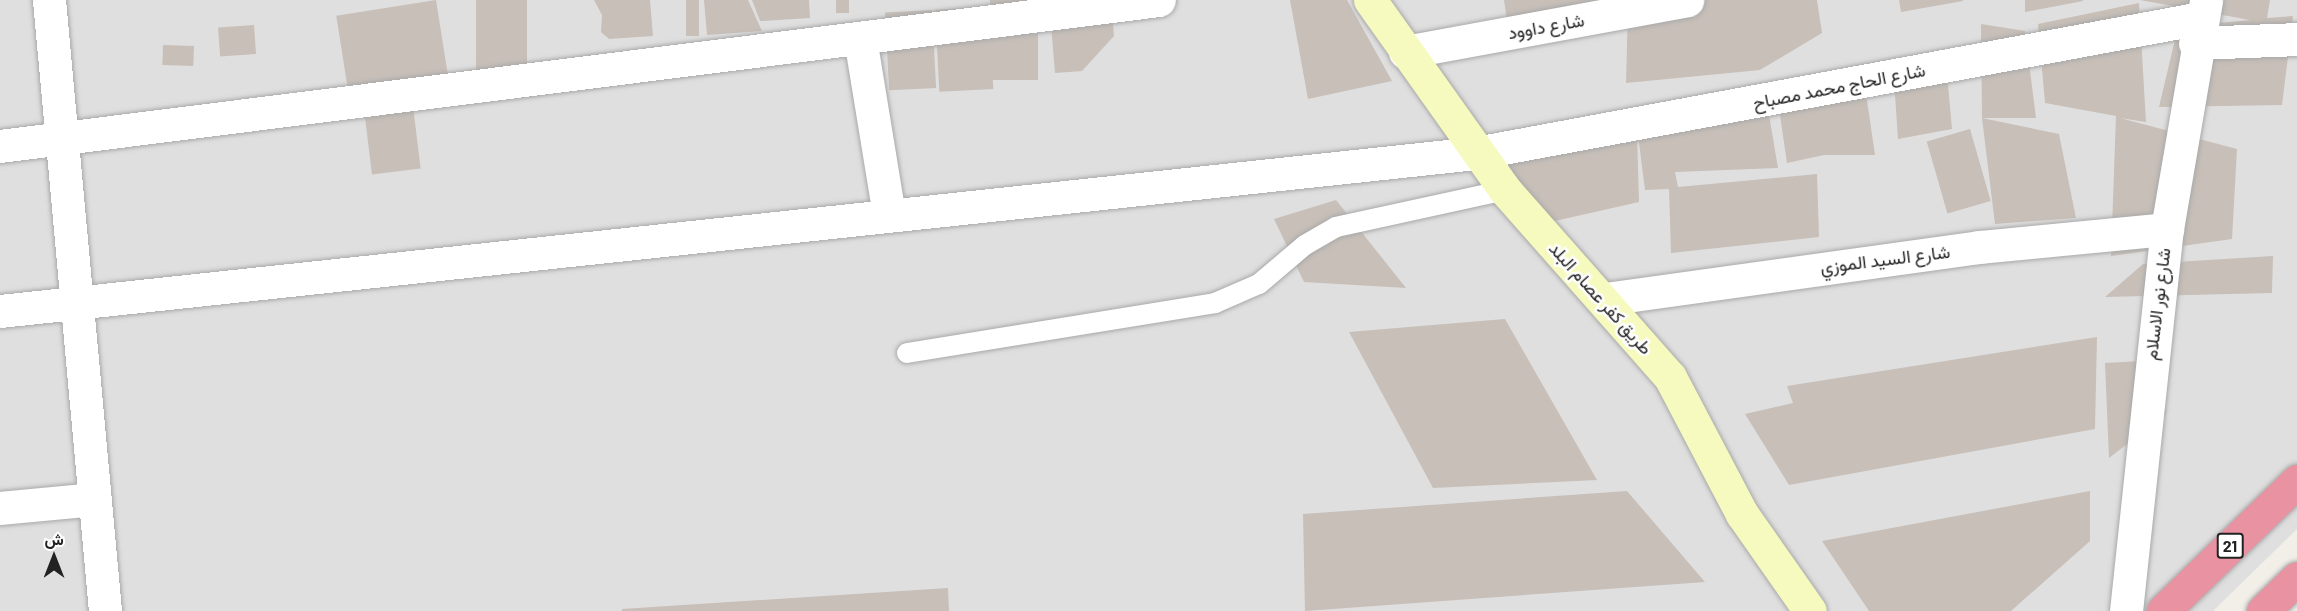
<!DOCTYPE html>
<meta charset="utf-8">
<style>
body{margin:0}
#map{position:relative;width:2297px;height:611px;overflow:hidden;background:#f2efe9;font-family:Barlow,Vazirmatn,sans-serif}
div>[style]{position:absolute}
.residential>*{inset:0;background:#e0dfdf}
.building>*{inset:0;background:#c7bfb8;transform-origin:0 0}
.roads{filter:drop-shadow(0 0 2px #a9a9a9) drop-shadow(0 0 2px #a9a9a9)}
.lane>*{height:20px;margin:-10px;padding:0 10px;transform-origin:10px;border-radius:10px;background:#fff}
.street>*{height:33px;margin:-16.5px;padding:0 16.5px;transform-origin:16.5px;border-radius:16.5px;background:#fff}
.secondary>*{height:33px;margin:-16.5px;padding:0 16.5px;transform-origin:16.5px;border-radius:16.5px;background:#f7fabf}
.highway>*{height:33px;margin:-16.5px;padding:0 16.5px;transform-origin:16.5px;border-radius:16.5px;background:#e892a2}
span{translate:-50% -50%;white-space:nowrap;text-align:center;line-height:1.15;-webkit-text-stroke:5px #fff;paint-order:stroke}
.shield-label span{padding:2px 4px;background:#fff;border:2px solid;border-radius:4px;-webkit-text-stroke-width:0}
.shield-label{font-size:16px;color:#222;font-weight:700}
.street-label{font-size:18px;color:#222}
.north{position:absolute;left:24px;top:527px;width:60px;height:60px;-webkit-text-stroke:4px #fff;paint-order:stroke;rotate:0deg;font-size:16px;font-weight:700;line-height:24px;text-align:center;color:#222}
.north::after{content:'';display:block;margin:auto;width:21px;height:27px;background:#222;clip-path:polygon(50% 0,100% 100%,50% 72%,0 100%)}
</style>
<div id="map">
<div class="residential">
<i style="clip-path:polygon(0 0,2297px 0,2297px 529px,2213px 611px,0 611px)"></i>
</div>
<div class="building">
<i style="left:436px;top:0;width:79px;height:101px;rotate:81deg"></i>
<i style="left:476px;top:0;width:51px;height:70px"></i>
<i style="clip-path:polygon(594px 0,650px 0,653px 36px,609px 39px,601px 32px,602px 15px)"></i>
<i style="left:686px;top:0;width:13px;height:36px"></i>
<i style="clip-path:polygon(704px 0,748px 0,762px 31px,707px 35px)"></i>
<i style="clip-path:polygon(752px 0,809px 0,810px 18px,760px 21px)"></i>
<i style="left:836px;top:0;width:13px;height:13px"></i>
<i style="left:990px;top:0;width:48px;height:80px"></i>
<i style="clip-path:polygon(1049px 0,1111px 0,1114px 36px,1082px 71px,1055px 73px)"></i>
<i style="clip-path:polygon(1290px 0,1347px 0,1392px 81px,1308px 99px)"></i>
<i style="clip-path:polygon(1504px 0,1640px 0,1507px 21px)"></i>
<i style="clip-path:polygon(1657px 0,1817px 0,1822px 33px,1760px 70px,1626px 83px,1628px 8px)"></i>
<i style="clip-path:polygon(1899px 0,1963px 0,1963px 1px,1901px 12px)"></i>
<i style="clip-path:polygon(2025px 0,2083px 0,2083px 1px,2025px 12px)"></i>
<i style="clip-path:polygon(2140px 0,2270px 0,2267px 18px,2293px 16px,2282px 105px,2159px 107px,2178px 27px,2250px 20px)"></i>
<i style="clip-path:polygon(2139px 3px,2146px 122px,2120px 118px,2237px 149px,2232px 239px,2111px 256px,2116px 116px,2045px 103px,2038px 24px)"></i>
<i style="left:989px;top:7px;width:82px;height:54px;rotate:87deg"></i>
<i style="left:932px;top:10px;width:78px;height:47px;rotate:87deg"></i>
<i style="clip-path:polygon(1981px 24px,2025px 31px,2036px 118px,1982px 118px)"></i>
<i style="left:254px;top:25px;width:29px;height:36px;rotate:86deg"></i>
<i style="left:163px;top:45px;width:31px;height:20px;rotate:2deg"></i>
<i style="clip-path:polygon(1947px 73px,1952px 129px,1898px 139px,1894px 80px)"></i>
<i style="clip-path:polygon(1865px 87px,1875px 155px,1824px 155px,1787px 163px,1778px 102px)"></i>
<i style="left:412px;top:98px;width:71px;height:49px;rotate:83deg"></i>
<i style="clip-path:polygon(1769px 115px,1778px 168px,1675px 172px,1678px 187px,1817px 174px,1819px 237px,1671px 253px,1669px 189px,1645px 190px,1637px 127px)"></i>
<i style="clip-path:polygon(1982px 118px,2059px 134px,2076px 218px,1995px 224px)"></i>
<i style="left:1970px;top:129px;width:75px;height:45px;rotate:74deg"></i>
<i style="clip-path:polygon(1637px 134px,1639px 202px,1546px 223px,1498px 163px)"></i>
<i style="clip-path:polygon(1336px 200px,1406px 288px,1304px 282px,1274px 219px)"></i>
<i style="clip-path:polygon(2273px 256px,2272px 293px,2105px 297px,2143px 264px)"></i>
<i style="clip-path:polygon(1505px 319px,1597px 480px,1433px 488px,1349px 332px)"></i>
<i style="clip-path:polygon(2097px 337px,2095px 429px,1789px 485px,1745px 414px,1793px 403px,1787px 386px)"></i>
<i style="clip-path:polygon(2158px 360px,2166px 414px,2109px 458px,2105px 363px)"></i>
<i style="clip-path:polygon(1627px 491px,1705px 582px,1305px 611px,1303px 514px)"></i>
<i style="clip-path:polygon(2090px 491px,2090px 541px,2011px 611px,1869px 611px,1822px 541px)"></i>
<i style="clip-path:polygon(948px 588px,949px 611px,622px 611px,622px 609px)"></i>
</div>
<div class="roads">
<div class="lane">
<i style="left:907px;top:353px;width:312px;rotate:-9.2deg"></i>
<i style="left:1215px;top:303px;width:48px;rotate:-23.4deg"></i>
<i style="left:1259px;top:284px;width:60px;rotate:-40.3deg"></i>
<i style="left:1305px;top:245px;width:36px;rotate:-30deg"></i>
<i style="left:1336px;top:227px;width:173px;rotate:-12.3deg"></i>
</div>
<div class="street">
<i style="left:49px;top:0;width:614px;rotate:84.76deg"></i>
<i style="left:860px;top:38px;width:180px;rotate:80.7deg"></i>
<i style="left:2195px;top:43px;width:102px;rotate:-2.2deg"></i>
<i style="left:1405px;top:52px;width:287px;rotate:-10.4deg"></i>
<i style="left:0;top:146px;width:1168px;rotate:-7.18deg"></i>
<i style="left:1605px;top:299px;width:378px;rotate:-7.9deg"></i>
<i style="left:1979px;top:247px;width:189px;rotate:-5.5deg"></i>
<i style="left:0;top:311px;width:1484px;rotate:-6.11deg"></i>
<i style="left:1476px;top:153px;width:737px;rotate:-10.55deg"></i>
<i style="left:0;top:508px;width:95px;rotate:-5.4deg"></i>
<i style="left:2126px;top:611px;width:384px;rotate:-83.9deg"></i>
<i style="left:2167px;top:229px;width:231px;rotate:-80.3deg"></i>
</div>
<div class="secondary">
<i style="left:1370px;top:0;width:233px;rotate:54.6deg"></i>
<i style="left:1505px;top:190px;width:249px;rotate:48.6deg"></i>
<i style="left:1670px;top:377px;width:155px;rotate:62.3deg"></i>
<i style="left:1742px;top:514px;width:118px;rotate:55deg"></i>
</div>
<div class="highway">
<i style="left:2163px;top:611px;width:187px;rotate:-44.1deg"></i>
<i style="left:2263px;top:611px;width:47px;rotate:-44.1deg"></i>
</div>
</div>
<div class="shield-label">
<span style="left:2230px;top:546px">21</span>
</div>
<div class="street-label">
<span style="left:1546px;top:26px;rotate:-10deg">شارع داوود</span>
<span style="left:1839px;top:86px;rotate:-11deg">شارع الحاج محمد مصباح</span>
<span style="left:1885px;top:259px;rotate:-7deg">شارع السيد الموزي</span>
<span style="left:1601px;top:298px;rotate:48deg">طريق كفر عصام البلد</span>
<span style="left:2157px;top:304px;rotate:-83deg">شارع نور الاسلام</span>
</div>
<div class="north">ش</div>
</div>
